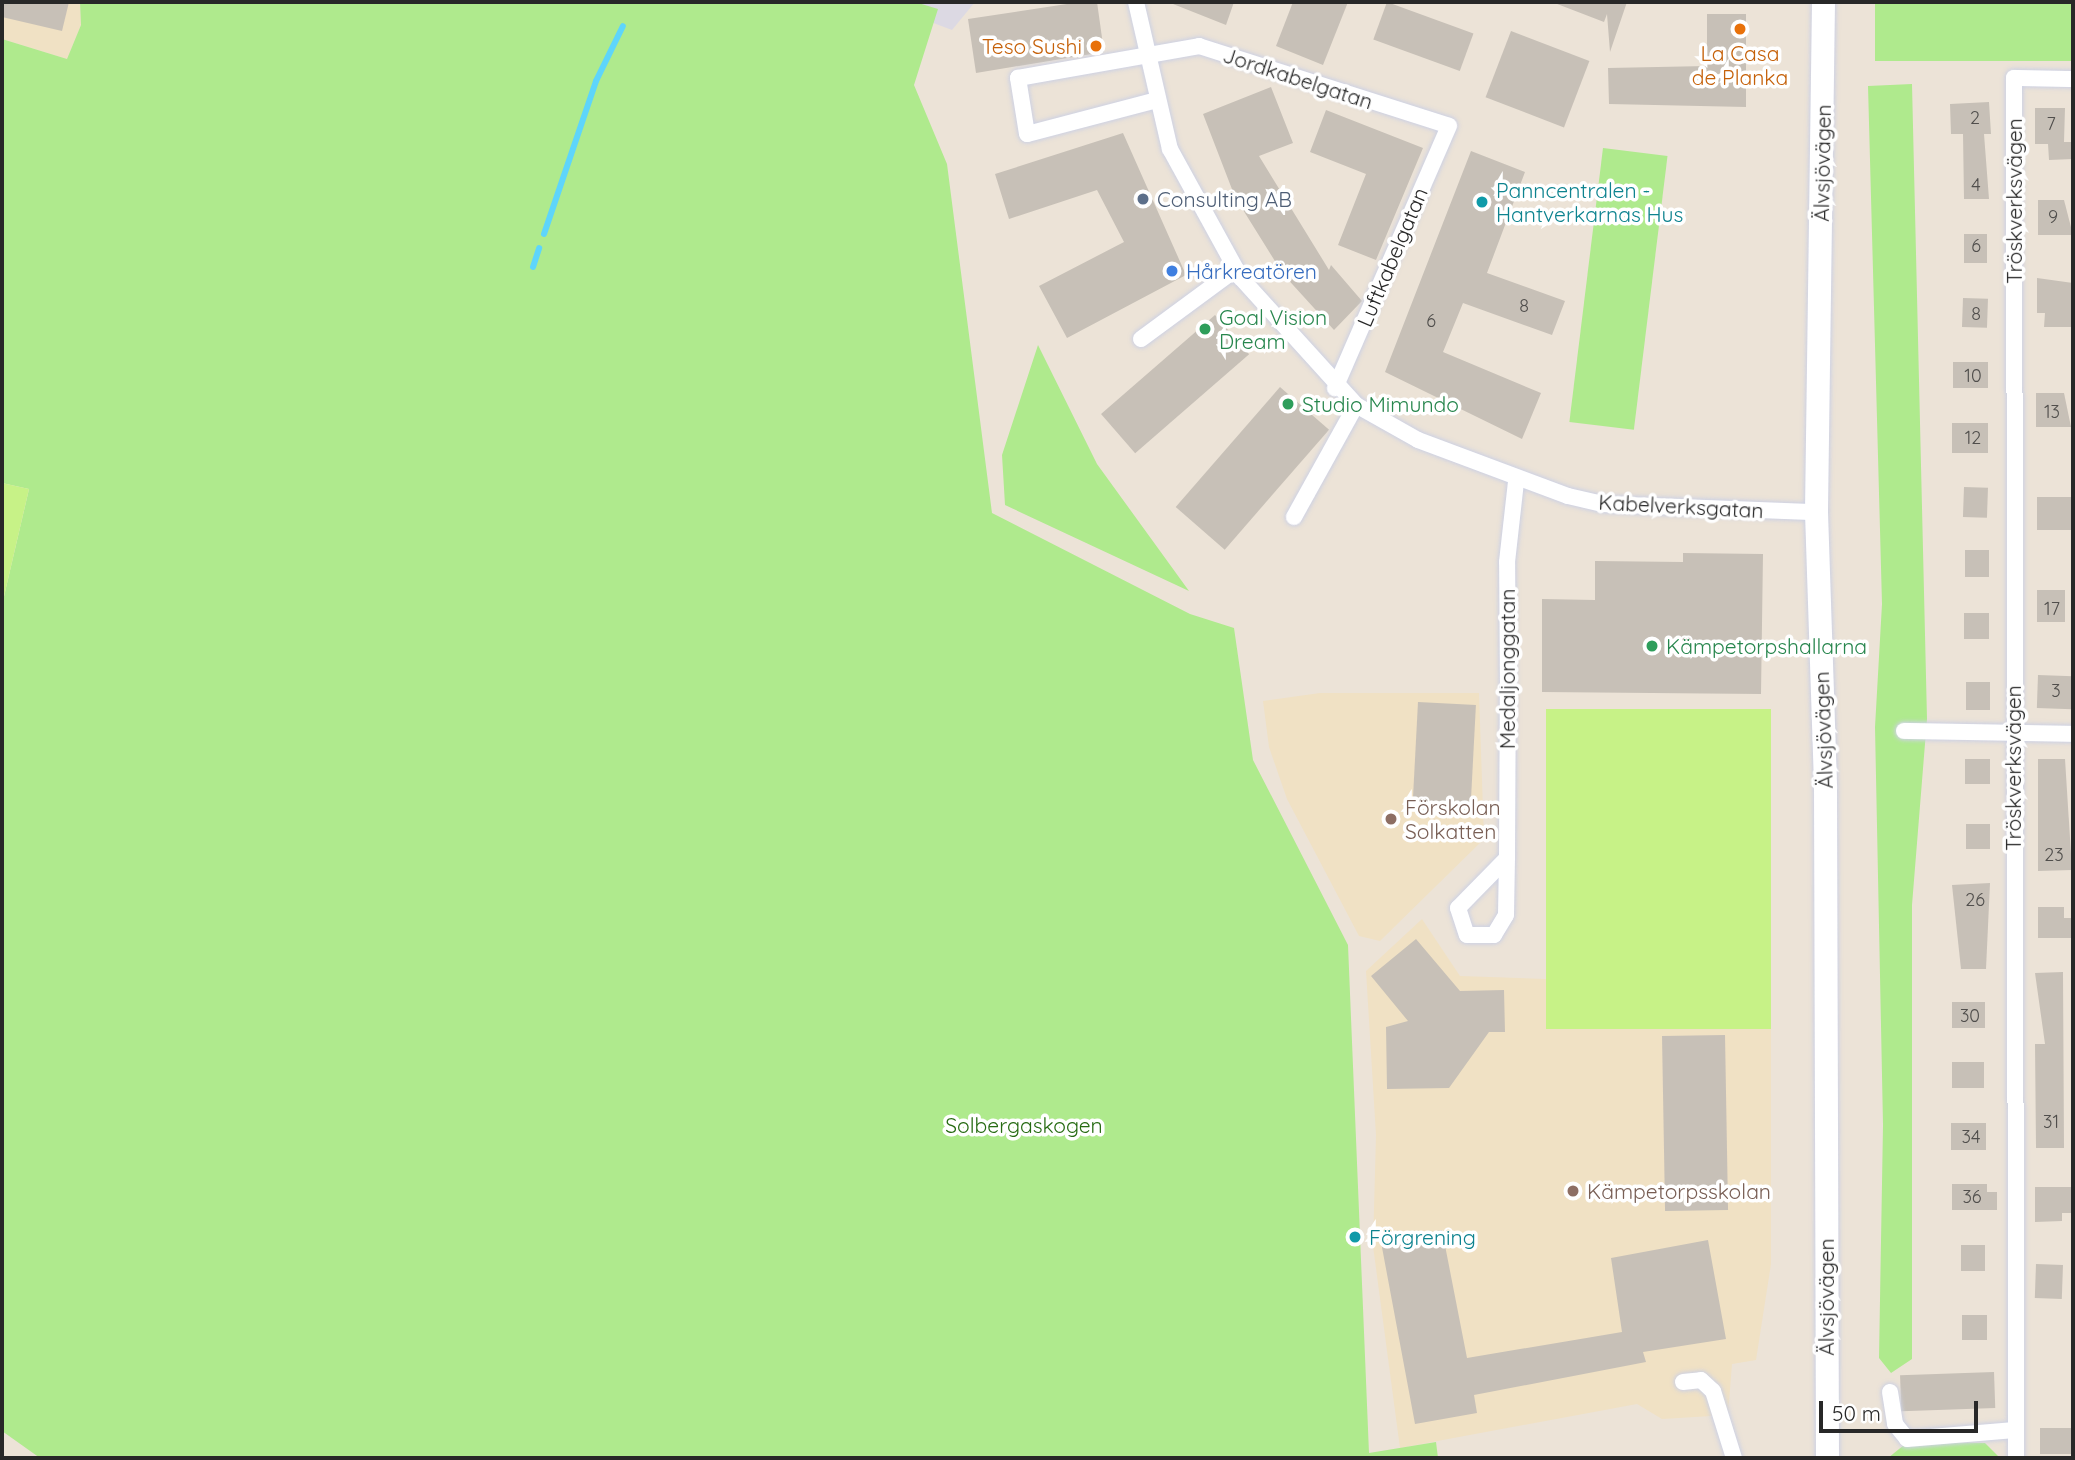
<!DOCTYPE html>
<meta charset="utf-8">
<style>
body{margin:0}
#map{position:relative;width:2075px;height:1460px;overflow:hidden;background:#ece3d7;font-family:Quicksand,sans-serif}
div>[style]{position:absolute}
.industrial>*{inset:0;background:#dcd9e3}
.education>*{inset:0;background:#f0e1c4}
.green>*{inset:0;background:#afea8d;transform-origin:0 0}
.pitch>*{inset:0;background:#c7f287;transform-origin:0 0}
.stream>*{height:6px;margin:-3px;padding:0 3px;transform-origin:3px;border-radius:3px;background:#5ed5fb}
.building>*{inset:0;background:#c7c0b7;transform-origin:0 0}
.roads{filter:drop-shadow(0 0 2px #cdd1e3) drop-shadow(0 0 2px #cdd1e3)}
.street>*{height:16px;margin:-8px;padding:0 8px;transform-origin:8px;border-radius:8px;background:#fff}
.secondary>*{height:23px;margin:-11.5px;padding:0 11.5px;transform-origin:11.5px;border-radius:11.5px;background:#fff}
.dots>*{width:19px;height:19px;translate:-50% -50%;box-sizing:border-box;border:4px solid #fff;border-radius:50%}
span{translate:-50% -50%;white-space:nowrap;text-align:center;line-height:1.15;-webkit-text-stroke:7px #fff;paint-order:stroke}
.number-label{font-size:18px;color:#504e4c}
.number-label span{-webkit-text-stroke-width:0}
.food-label{font-size:21px;color:#c56008}
.right{translate:-100% -50%;text-align:right}
.street-label{font-size:21px;color:#282828}
.culture-label{font-size:21px;color:#0d838f}
.left{translate:0 -50%;text-align:left}
.service-label{font-size:21px;color:#4e5e75}
.shop-label{font-size:21px;color:#366cbe}
.leisure-label{font-size:21px;color:#27864d}
.education-label{font-size:21px;color:#785e54}
.park-label{font-size:21px;color:#266b12}
.frame{position:absolute;inset:0;border:4px solid #282828;pointer-events:none}
.scale{position:absolute;left:1819px;top:1401px;width:159px;height:32px;box-sizing:border-box;border:4px solid #282828;border-top:0;padding-left:9px;font-size:21px;line-height:24px;white-space:nowrap;color:#282828;-webkit-text-stroke:5px #fff;paint-order:stroke}
</style>
<div id="map">
<div class="industrial">
<i style="clip-path:polygon(878px 2px,975px 2px,952px 30px)"></i>
</div>
<div class="education">
<i style="clip-path:polygon(2px 2px,80px 2px,81px 25px,67px 59px,2px 39px)"></i>
<i style="clip-path:polygon(1320px 693px,1479px 693px,1484px 839px,1380px 941px,1359px 936px,1287px 799px,1269px 747px,1263px 701px)"></i>
<i style="clip-path:polygon(1422px 919px,1460px 976px,1546px 979px,1547px 1028px,1771px 1029px,1771px 1264px,1756px 1360px,1732px 1364px,1728px 1415px,1662px 1419px,1637px 1404px,1400px 1448px,1373px 1246px,1376px 1135px,1366px 971px)"></i>
</div>
<div class="green">
<i style="clip-path:polygon(80px 2px,915px 2px,938px 9px,914px 85px,947px 164px,992px 513px,1190px 614px,1234px 628px,1253px 760px,1348px 945px,1369px 1453px,1436px 1442px,1438px 1458px,40px 1458px,2px 1431px,2px 605px,29px 489px,2px 483px,2px 39px,67px 59px,81px 25px)"></i>
<i style="left:1875px;top:2px;width:198px;height:59px"></i>
<i style="clip-path:polygon(1912px 84px,1927px 719px,1912px 905px,1912px 1359px,1891px 1373px,1879px 1358px,1883px 1125px,1875px 727px,1882px 604px,1868px 86px)"></i>
<i style="left:1603px;top:148px;width:65px;height:276px;rotate:7deg"></i>
<i style="clip-path:polygon(1038px 345px,1097px 464px,1189px 591px,1005px 505px,1002px 455px)"></i>
<i style="clip-path:polygon(1936px 1442px,1985px 1443px,2000px 1458px,1888px 1458px,1904px 1445px)"></i>
</div>
<div class="pitch">
<i style="clip-path:polygon(2px 483px,29px 489px,2px 605px)"></i>
<i style="left:1771px;top:709px;width:320px;height:225px;rotate:90deg"></i>
</div>
<div class="stream">
<i style="left:544px;top:234px;width:162px;rotate:-71.2deg"></i>
<i style="left:596px;top:81px;width:61px;rotate:-63.9deg"></i>
<i style="left:533px;top:267px;width:20px;rotate:-72deg"></i>
</div>
<div class="building">
<i style="clip-path:polygon(2px 2px,69px 2px,62px 31px,2px 17px)"></i>
<i style="clip-path:polygon(1080px 2px,1097px 2px,1104px 52px,976px 73px,968px 19px)"></i>
<i style="clip-path:polygon(1168px 2px,1234px 2px,1226px 25px)"></i>
<i style="clip-path:polygon(1293px 2px,1348px 2px,1323px 65px,1276px 46px)"></i>
<i style="left:1387px;top:2px;width:92px;height:40px;rotate:20deg"></i>
<i style="clip-path:polygon(1552px 2px,1627px 2px,1610px 52px,1607px 14px,1604px 22px)"></i>
<i style="clip-path:polygon(1707px 14px,1746px 14px,1746px 107px,1609px 104px,1608px 68px,1707px 66px)"></i>
<i style="left:1511px;top:31px;width:84px;height:71px;rotate:21deg"></i>
<i style="clip-path:polygon(1271px 87px,1293px 143px,1259px 156px,1329px 270px,1331px 265px,1362px 301px,1334px 330px,1283px 274px,1235px 197px,1203px 114px)"></i>
<i style="clip-path:polygon(1989px 102px,1991px 134px,1984px 134px,1989px 199px,1964px 199px,1963px 134px,1951px 134px,1950px 104px)"></i>
<i style="clip-path:polygon(2035px 108px,2065px 108px,2064px 142px,2073px 142px,2073px 159px,2049px 160px,2048px 144px,2035px 144px)"></i>
<i style="clip-path:polygon(1326px 110px,1423px 148px,1376px 260px,1338px 245px,1366px 174px,1310px 152px)"></i>
<i style="clip-path:polygon(1123px 133px,1186px 275px,1067px 338px,1039px 286px,1124px 242px,1097px 190px,1009px 219px,995px 174px)"></i>
<i style="clip-path:polygon(1471px 151px,1525px 172px,1487px 273px,1565px 301px,1552px 335px,1463px 303px,1443px 352px,1541px 393px,1522px 439px,1385px 372px)"></i>
<i style="clip-path:polygon(2038px 200px,2064px 200px,2073px 235px,2038px 235px)"></i>
<i style="left:1964px;top:234px;width:23px;height:29px"></i>
<i style="clip-path:polygon(2037px 278px,2073px 283px,2073px 327px,2044px 327px,2045px 313px,2037px 313px)"></i>
<i style="left:1963px;top:298px;width:25px;height:29px;rotate:2deg"></i>
<i style="left:1215px;top:315px;width:52px;height:151px;rotate:49deg"></i>
<i style="left:1953px;top:362px;width:35px;height:26px"></i>
<i style="left:1280px;top:387px;width:65px;height:159px;rotate:41deg"></i>
<i style="clip-path:polygon(2036px 393px,2064px 393px,2071px 427px,2036px 427px)"></i>
<i style="left:1952px;top:423px;width:36px;height:30px"></i>
<i style="left:1964px;top:487px;width:24px;height:30px;rotate:2deg"></i>
<i style="left:2037px;top:497px;width:36px;height:33px"></i>
<i style="left:1965px;top:550px;width:24px;height:27px"></i>
<i style="clip-path:polygon(1683px 553px,1763px 554px,1761px 694px,1542px 692px,1542px 599px,1595px 600px,1595px 561px,1683px 562px)"></i>
<i style="left:2037px;top:590px;width:28px;height:32px"></i>
<i style="left:1964px;top:613px;width:25px;height:26px"></i>
<i style="left:2038px;top:675px;width:35px;height:33px;rotate:2deg"></i>
<i style="left:1966px;top:682px;width:24px;height:28px"></i>
<i style="left:1418px;top:702px;width:58px;height:102px;rotate:3deg"></i>
<i style="left:1965px;top:759px;width:25px;height:25px"></i>
<i style="clip-path:polygon(2038px 759px,2065px 759px,2072px 870px,2038px 871px)"></i>
<i style="left:1966px;top:824px;width:24px;height:25px"></i>
<i style="clip-path:polygon(1990px 883px,1986px 969px,1961px 969px,1952px 885px)"></i>
<i style="clip-path:polygon(2038px 907px,2064px 907px,2064px 918px,2073px 918px,2073px 938px,2038px 938px)"></i>
<i style="clip-path:polygon(1416px 939px,1460px 991px,1504px 990px,1505px 1032px,1489px 1032px,1449px 1088px,1387px 1089px,1386px 1027px,1408px 1021px,1371px 976px)"></i>
<i style="clip-path:polygon(2063px 972px,2064px 1148px,2036px 1148px,2035px 1044px,2045px 1044px,2035px 973px)"></i>
<i style="left:1952px;top:1002px;width:33px;height:26px"></i>
<i style="left:1725px;top:1035px;width:175px;height:63px;rotate:89deg"></i>
<i style="left:1952px;top:1062px;width:32px;height:26px"></i>
<i style="left:1951px;top:1123px;width:35px;height:27px"></i>
<i style="clip-path:polygon(1952px 1184px,1987px 1184px,1987px 1192px,1997px 1192px,1997px 1210px,1952px 1210px)"></i>
<i style="clip-path:polygon(2035px 1187px,2073px 1187px,2073px 1213px,2062px 1213px,2062px 1221px,2035px 1222px)"></i>
<i style="clip-path:polygon(1442px 1230px,1467px 1358px,1622px 1332px,1611px 1258px,1708px 1240px,1726px 1339px,1643px 1352px,1646px 1362px,1474px 1395px,1477px 1413px,1415px 1424px,1381px 1242px)"></i>
<i style="left:1961px;top:1245px;width:24px;height:26px"></i>
<i style="left:2036px;top:1264px;width:27px;height:34px;rotate:2deg"></i>
<i style="left:1962px;top:1315px;width:25px;height:25px"></i>
<i style="left:1994px;top:1372px;width:36px;height:94px;rotate:88deg"></i>
<i style="left:2073px;top:1428px;width:26px;height:33px;rotate:90deg"></i>
</div>
<div class="roads">
<div class="street">
<i style="left:1136px;top:2px;width:151px;rotate:77deg"></i>
<i style="left:1170px;top:149px;width:147px;rotate:61.2deg"></i>
<i style="left:1241px;top:278px;width:171px;rotate:47.8deg"></i>
<i style="left:1356px;top:405px;width:71px;rotate:29.4deg"></i>
<i style="left:1418px;top:440px;width:160px;rotate:20.5deg"></i>
<i style="left:1568px;top:496px;width:36px;rotate:13deg"></i>
<i style="left:1603px;top:504px;width:213px;rotate:2.2deg"></i>
<i style="left:1157px;top:100px;width:134px;rotate:165.3deg"></i>
<i style="left:1027px;top:134px;width:57px;rotate:-99.1deg"></i>
<i style="left:1018px;top:78px;width:184px;rotate:-10deg"></i>
<i style="left:1199px;top:46px;width:262px;rotate:17.7deg"></i>
<i style="left:1449px;top:126px;width:286px;rotate:113.5deg"></i>
<i style="left:1141px;top:339px;width:118px;rotate:-36.4deg"></i>
<i style="left:1294px;top:517px;width:128px;rotate:-61deg"></i>
<i style="left:1904px;top:731px;width:169px;rotate:1deg"></i>
<i style="left:1507px;top:858px;width:70px;rotate:134.4deg"></i>
<i style="left:1458px;top:908px;width:28px;rotate:72deg"></i>
<i style="left:1467px;top:935px;width:27px"></i>
<i style="left:1494px;top:935px;width:23px;rotate:-59deg"></i>
<i style="left:1506px;top:915px;width:57px;rotate:-89deg"></i>
<i style="left:1507px;top:858px;width:168px;rotate:-89.7deg"></i>
<i style="left:1508px;top:690px;width:128px;rotate:-90.4deg"></i>
<i style="left:1507px;top:562px;width:81px;rotate:-83.6deg"></i>
<i style="left:1683px;top:1382px;width:18px;rotate:-6deg"></i>
<i style="left:1701px;top:1380px;width:16px;rotate:43deg"></i>
<i style="left:1713px;top:1391px;width:70px;rotate:72.6deg"></i>
<i style="left:1890px;top:1392px;width:32px;rotate:81deg"></i>
<i style="left:1895px;top:1424px;width:19px;rotate:51deg"></i>
<i style="left:1907px;top:1439px;width:108px;rotate:-4.8deg"></i>
<i style="left:2016px;top:1458px;width:1380px;rotate:-90.08deg"></i>
<i style="left:2014px;top:78px;width:59px;rotate:1deg"></i>
</div>
<div class="secondary">
<i style="left:1823px;top:2px;width:510px;rotate:90.79deg"></i>
<i style="left:1816px;top:512px;width:276px;rotate:88.1deg"></i>
<i style="left:1825px;top:788px;width:670px;rotate:89.83deg"></i>
</div>
</div>
<div class="dots">
<i style="left:1740px;top:29px;background:#e8710a"></i>
<i style="left:1096px;top:46px;background:#e8710a"></i>
<i style="left:1143px;top:199px;background:#5c6f8a"></i>
<i style="left:1482px;top:202px;background:#0f9aa8"></i>
<i style="left:1172px;top:271px;background:#3f7fe0"></i>
<i style="left:1205px;top:329px;background:#2e9e5b"></i>
<i style="left:1288px;top:404px;background:#2e9e5b"></i>
<i style="left:1652px;top:646px;background:#2e9e5b"></i>
<i style="left:1391px;top:819px;background:#8d6e63"></i>
<i style="left:1573px;top:1191px;background:#8d6e63"></i>
<i style="left:1355px;top:1237px;background:#0f9aa8"></i>
</div>
<div class="number-label">
<span style="left:1975px;top:118px">2</span>
<span style="left:2051px;top:124px">7</span>
<span style="left:1976px;top:185px">4</span>
<span style="left:2053px;top:217px">9</span>
<span style="left:1976px;top:246px">6</span>
<span style="left:1524px;top:306px">8</span>
<span style="left:1976px;top:314px">8</span>
<span style="left:1431px;top:321px">6</span>
<span style="left:1973px;top:376px">10</span>
<span style="left:2052px;top:412px">13</span>
<span style="left:1973px;top:438px">12</span>
<span style="left:2052px;top:609px">17</span>
<span style="left:2056px;top:691px">3</span>
<span style="left:2054px;top:855px">23</span>
<span style="left:1975px;top:900px">26</span>
<span style="left:1970px;top:1016px">30</span>
<span style="left:2051px;top:1122px">31</span>
<span style="left:1971px;top:1137px">34</span>
<span style="left:1972px;top:1197px">36</span>
</div>
<div class="food-label">
<span class="right" style="left:1082px;top:46px">Teso Sushi</span>
<span style="left:1740px;top:65px">La Casa<br>de Planka</span>
</div>
<div class="street-label">
<span style="left:1298px;top:78px;rotate:18deg">Jordkabelgatan</span>
<span style="left:1822px;top:163px;rotate:-89deg">Älvsjövägen</span>
<span style="left:2014px;top:201px;rotate:-90deg">Tröskverksvägen</span>
<span style="left:1392px;top:257px;rotate:-67deg">Luftkabelgatan</span>
<span style="left:1681px;top:506px;rotate:3deg">Kabelverksgatan</span>
<span style="left:1507px;top:669px;rotate:-90deg">Medaljonggatan</span>
<span style="left:1823px;top:730px;rotate:-92deg">Älvsjövägen</span>
<span style="left:2013px;top:768px;rotate:-90deg">Tröskverksvägen</span>
<span style="left:1826px;top:1297px;rotate:-90deg">Älvsjövägen</span>
</div>
<div class="culture-label">
<span class="left" style="left:1496px;top:202px">Panncentralen -<br>Hantverkarnas Hus</span>
<span class="left" style="left:1369px;top:1237px">Förgrening</span>
</div>
<div class="service-label">
<span class="left" style="left:1157px;top:199px">Consulting AB</span>
</div>
<div class="shop-label">
<span class="left" style="left:1186px;top:271px">Hårkreatören</span>
</div>
<div class="leisure-label">
<span class="left" style="left:1219px;top:329px">Goal Vision<br>Dream</span>
<span class="left" style="left:1302px;top:404px">Studio Mimundo</span>
<span class="left" style="left:1666px;top:646px">Kämpetorpshallarna</span>
</div>
<div class="education-label">
<span class="left" style="left:1405px;top:819px">Förskolan<br>Solkatten</span>
<span class="left" style="left:1587px;top:1191px">Kämpetorpsskolan</span>
</div>
<div class="park-label">
<span style="left:1024px;top:1125px">Solbergaskogen</span>
</div>
<div class="frame"></div>
<div class="scale">50 m</div>
</div>
